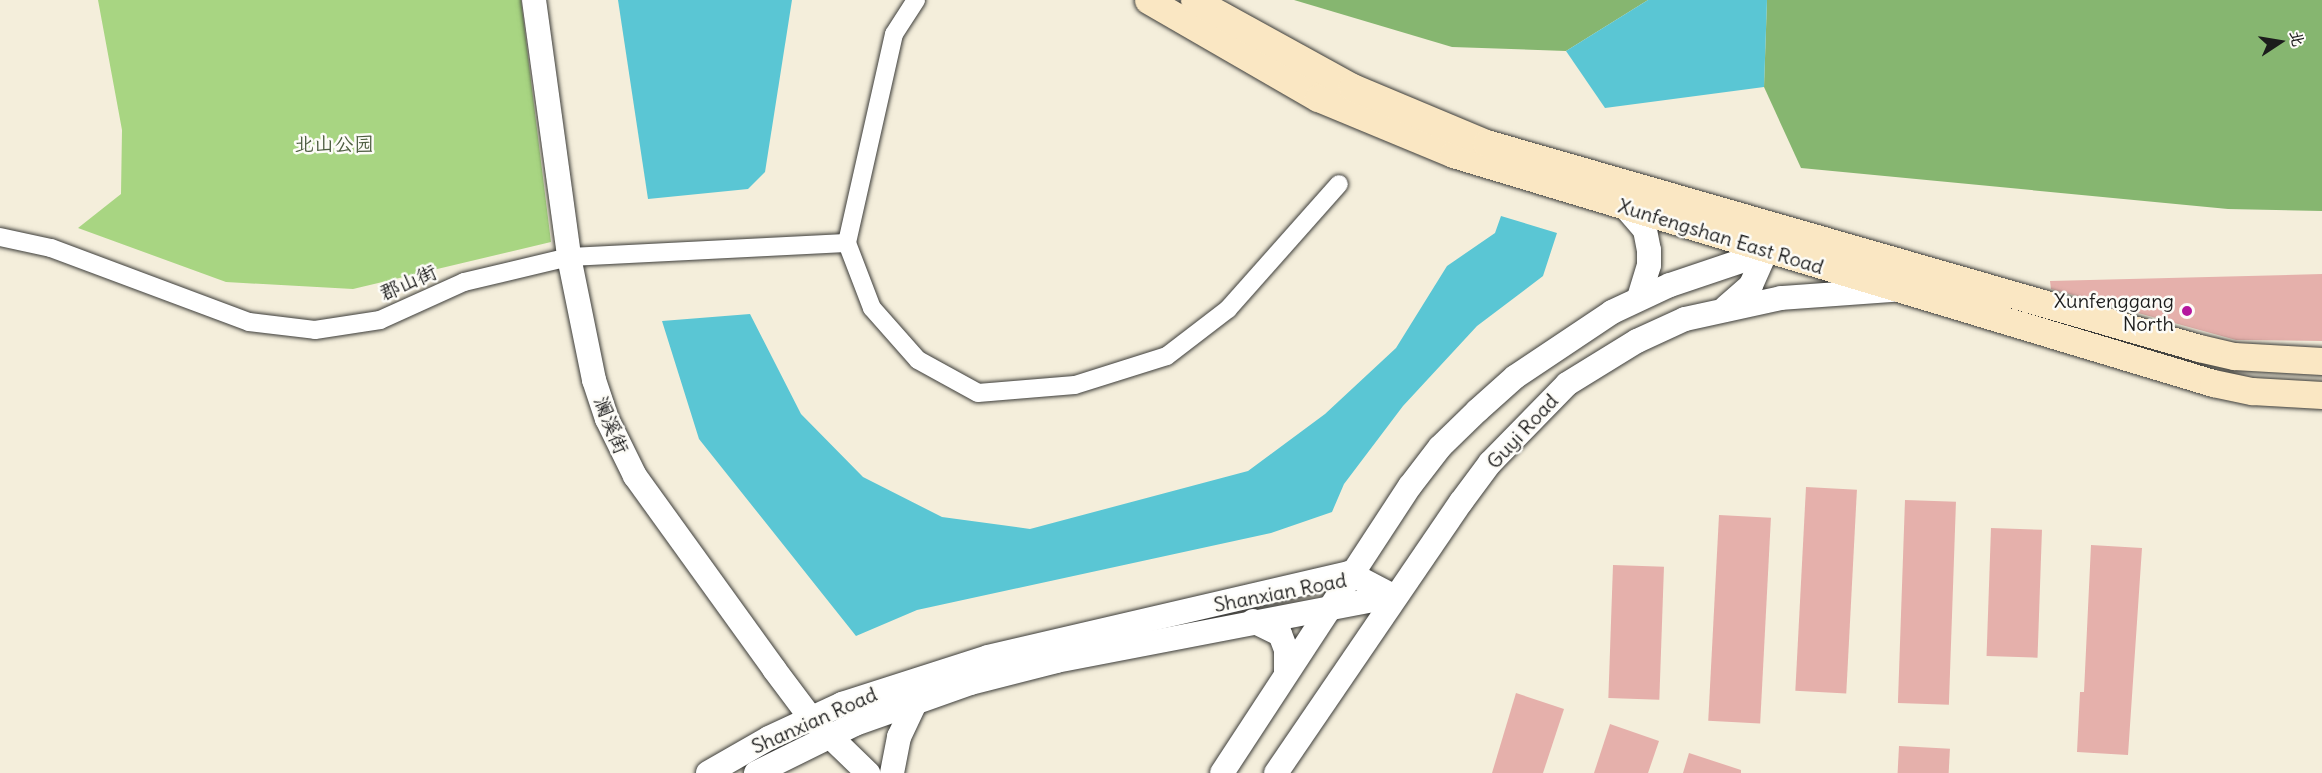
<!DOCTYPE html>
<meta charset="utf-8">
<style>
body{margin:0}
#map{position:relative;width:2322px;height:773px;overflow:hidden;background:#f4eedb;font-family:Delius,"LXGW WenKai TC",sans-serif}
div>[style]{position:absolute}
.green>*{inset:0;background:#a8d582}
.forest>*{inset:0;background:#86b670}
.water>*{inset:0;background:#5ac6d4}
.building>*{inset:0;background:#e5b0ab;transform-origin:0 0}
.roads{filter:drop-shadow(0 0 2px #3c3c39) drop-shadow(0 0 2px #3c3c39)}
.minor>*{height:18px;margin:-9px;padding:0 9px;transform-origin:9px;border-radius:9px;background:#fff}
.tertiary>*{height:24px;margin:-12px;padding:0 12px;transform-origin:12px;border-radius:12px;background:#fff}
.secondary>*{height:27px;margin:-13.5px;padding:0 13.5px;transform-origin:13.5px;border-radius:13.5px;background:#fae7c3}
.dots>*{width:16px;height:16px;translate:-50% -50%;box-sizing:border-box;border:3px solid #fdfcf7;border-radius:50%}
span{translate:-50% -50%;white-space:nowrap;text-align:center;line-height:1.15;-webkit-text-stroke:5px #fdfcf7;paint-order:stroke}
.park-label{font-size:20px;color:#4d5d40}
.street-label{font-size:20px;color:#1c1c1c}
.poi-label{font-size:20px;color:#1c1c1c}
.right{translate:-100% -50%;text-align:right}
.north{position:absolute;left:2250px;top:12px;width:60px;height:60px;-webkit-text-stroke:4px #fdfcf7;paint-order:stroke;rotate:78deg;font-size:16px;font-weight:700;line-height:24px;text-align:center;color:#1c1c1c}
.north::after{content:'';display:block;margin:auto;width:21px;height:27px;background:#1c1c1c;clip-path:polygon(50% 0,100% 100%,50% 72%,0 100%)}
</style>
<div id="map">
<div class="green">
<i style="clip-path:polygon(98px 0,521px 0,551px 242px,353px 289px,226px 282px,78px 228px,121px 194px,122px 130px)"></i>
</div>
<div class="forest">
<i style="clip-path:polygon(1294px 0,1648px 0,1566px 51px,1452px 47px)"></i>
<i style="clip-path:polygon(1767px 0,2322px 0,2322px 211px,2228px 209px,1801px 168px,1764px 87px)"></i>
</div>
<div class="water">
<i style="clip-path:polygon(618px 0,792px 0,765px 172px,748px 189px,648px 199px)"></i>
<i style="clip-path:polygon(1648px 0,1767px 0,1764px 87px,1605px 108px,1566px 51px)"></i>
<i style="clip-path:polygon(1501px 216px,1557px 233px,1543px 276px,1477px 326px,1403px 406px,1344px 484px,1332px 512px,1271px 533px,917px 610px,856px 636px,699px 439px,662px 321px,750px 314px,801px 414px,863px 477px,942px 517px,1030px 529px,1248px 471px,1325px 414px,1396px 348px,1447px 266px,1495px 233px)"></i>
</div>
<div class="building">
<i style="clip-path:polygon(2322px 274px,2322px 341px,2236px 340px,2051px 289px,2050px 281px)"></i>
<i style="left:1806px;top:487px;width:51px;height:204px;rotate:3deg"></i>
<i style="left:1905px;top:500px;width:51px;height:203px;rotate:2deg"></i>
<i style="left:1719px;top:515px;width:52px;height:206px;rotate:3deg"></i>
<i style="left:1991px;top:528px;width:51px;height:128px;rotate:2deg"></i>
<i style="clip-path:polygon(2091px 545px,2142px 548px,2128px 755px,2077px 752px,2080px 692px,2084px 692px)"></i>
<i style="left:1613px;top:565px;width:51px;height:133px;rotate:2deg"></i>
<i style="clip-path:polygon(1516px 693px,1564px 709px,1543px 773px,1492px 773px)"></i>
<i style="clip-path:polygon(1610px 724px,1659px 741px,1648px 773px,1594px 773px)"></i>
<i style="left:1899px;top:746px;width:51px;height:27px;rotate:3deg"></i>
<i style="clip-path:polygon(1689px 753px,1741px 770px,1741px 773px,1683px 773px)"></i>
</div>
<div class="roads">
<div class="minor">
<i style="left:916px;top:0;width:40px;rotate:122.9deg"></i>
<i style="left:894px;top:34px;width:214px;rotate:102.7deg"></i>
<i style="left:847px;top:243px;width:70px;rotate:69deg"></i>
<i style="left:872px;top:308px;width:69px;rotate:48.5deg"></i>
<i style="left:918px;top:360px;width:68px;rotate:28.8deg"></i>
<i style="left:978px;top:393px;width:97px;rotate:-4.7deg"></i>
<i style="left:1075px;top:385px;width:96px;rotate:-17.5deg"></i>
<i style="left:1167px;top:356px;width:77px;rotate:-37.6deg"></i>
<i style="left:1228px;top:309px;width:167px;rotate:-48.4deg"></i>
<i style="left:0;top:237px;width:52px;rotate:12.2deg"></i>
<i style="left:51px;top:248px;width:211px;rotate:20.5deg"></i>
<i style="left:249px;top:322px;width:66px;rotate:6.9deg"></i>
<i style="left:315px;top:330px;width:66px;rotate:-8.7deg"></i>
<i style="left:380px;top:320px;width:92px;rotate:-24.3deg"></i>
<i style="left:464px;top:282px;width:108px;rotate:-13.4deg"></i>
<i style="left:569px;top:257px;width:278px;rotate:-2.9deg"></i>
</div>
<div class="tertiary">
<i style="left:534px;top:0;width:259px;rotate:82.2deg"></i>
<i style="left:569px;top:257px;width:126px;rotate:78.5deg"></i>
<i style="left:594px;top:380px;width:41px;rotate:71.6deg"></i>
<i style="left:607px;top:419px;width:64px;rotate:63.8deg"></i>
<i style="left:635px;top:476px;width:238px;rotate:54.2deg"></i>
<i style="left:774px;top:669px;width:60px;rotate:53.1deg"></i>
<i style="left:810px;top:717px;width:81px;rotate:44deg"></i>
<i style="left:1625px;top:207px;width:30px;rotate:49deg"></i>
<i style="left:1645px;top:230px;width:20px;rotate:79deg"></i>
<i style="left:1649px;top:250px;width:15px;rotate:90deg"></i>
<i style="left:1649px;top:265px;width:34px;rotate:107deg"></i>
<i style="left:1726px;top:307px;width:33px;rotate:-41deg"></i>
<i style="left:1751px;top:285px;width:36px;rotate:-66deg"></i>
<i style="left:1766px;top:252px;width:11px;rotate:-90deg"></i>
<i style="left:1253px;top:621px;width:30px;rotate:26deg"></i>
<i style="left:1280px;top:634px;width:17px;rotate:69deg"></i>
<i style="left:1286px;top:650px;width:21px;rotate:90deg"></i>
<i style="left:708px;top:773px;width:70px;rotate:-29.8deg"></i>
<i style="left:769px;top:738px;width:81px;rotate:-25deg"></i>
<i style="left:842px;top:704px;width:153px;rotate:-17.8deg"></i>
<i style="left:988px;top:657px;width:371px;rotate:-13.1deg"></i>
<i style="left:1349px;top:573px;width:50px;rotate:27.6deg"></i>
<i style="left:756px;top:773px;width:110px;rotate:-26.3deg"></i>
<i style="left:855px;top:724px;width:122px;rotate:-19.6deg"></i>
<i style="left:970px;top:683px;width:89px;rotate:-14.3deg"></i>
<i style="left:1056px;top:661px;width:343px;rotate:-10.9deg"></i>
<i style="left:892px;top:773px;width:37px;rotate:-79deg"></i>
<i style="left:899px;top:737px;width:42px;rotate:-64.7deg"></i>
<i style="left:1222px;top:773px;width:343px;rotate:-56.8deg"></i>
<i style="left:1410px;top:486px;width:49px;rotate:-52.4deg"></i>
<i style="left:1440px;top:447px;width:52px;rotate:-44.2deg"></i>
<i style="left:1477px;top:411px;width:51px;rotate:-41.8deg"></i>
<i style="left:1515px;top:377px;width:117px;rotate:-33.8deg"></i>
<i style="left:1612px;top:312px;width:64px;rotate:-25deg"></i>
<i style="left:1670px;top:285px;width:116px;rotate:-18.6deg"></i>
<i style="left:1276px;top:773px;width:328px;rotate:-55.7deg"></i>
<i style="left:1461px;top:502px;width:49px;rotate:-53.4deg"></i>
<i style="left:1490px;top:463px;width:110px;rotate:-45.7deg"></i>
<i style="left:1567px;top:384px;width:82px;rotate:-31.6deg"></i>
<i style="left:1637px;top:341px;width:53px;rotate:-24.6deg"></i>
<i style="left:1685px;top:319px;width:98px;rotate:-12.3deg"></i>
<i style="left:1781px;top:298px;width:112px;rotate:-4.1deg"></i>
</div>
<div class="secondary">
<i style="left:1148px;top:0;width:196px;rotate:30deg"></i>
<i style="left:1318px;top:98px;width:146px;rotate:22.5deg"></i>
<i style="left:1453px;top:154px;width:794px;rotate:16.77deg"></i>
<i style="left:2213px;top:383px;width:40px;rotate:12deg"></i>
<i style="left:2252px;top:391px;width:70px;rotate:3.3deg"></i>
<i style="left:1194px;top:0;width:180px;rotate:28.8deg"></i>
<i style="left:1352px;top:87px;width:145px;rotate:22.7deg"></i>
<i style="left:1486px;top:143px;width:742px;rotate:16.04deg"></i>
<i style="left:2199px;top:348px;width:36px;rotate:13deg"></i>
<i style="left:2234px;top:356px;width:88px;rotate:3.3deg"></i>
</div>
</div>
<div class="dots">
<i style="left:2187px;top:311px;background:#b5179e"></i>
</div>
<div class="park-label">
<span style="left:334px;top:143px">北山公园</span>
</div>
<div class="street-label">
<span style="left:1721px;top:236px;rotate:17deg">Xunfengshan East Road</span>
<span style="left:408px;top:282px;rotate:-24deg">郡山街</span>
<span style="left:612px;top:425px;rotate:68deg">澜溪街</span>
<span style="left:1522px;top:431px;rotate:-47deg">Guyi Road</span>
<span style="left:1280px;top:592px;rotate:-11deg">Shanxian Road</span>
<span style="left:814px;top:720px;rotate:-24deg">Shanxian Road</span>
</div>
<div class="poi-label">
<span class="right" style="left:2174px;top:312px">Xunfenggang<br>North</span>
</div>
<div class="north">北</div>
</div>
